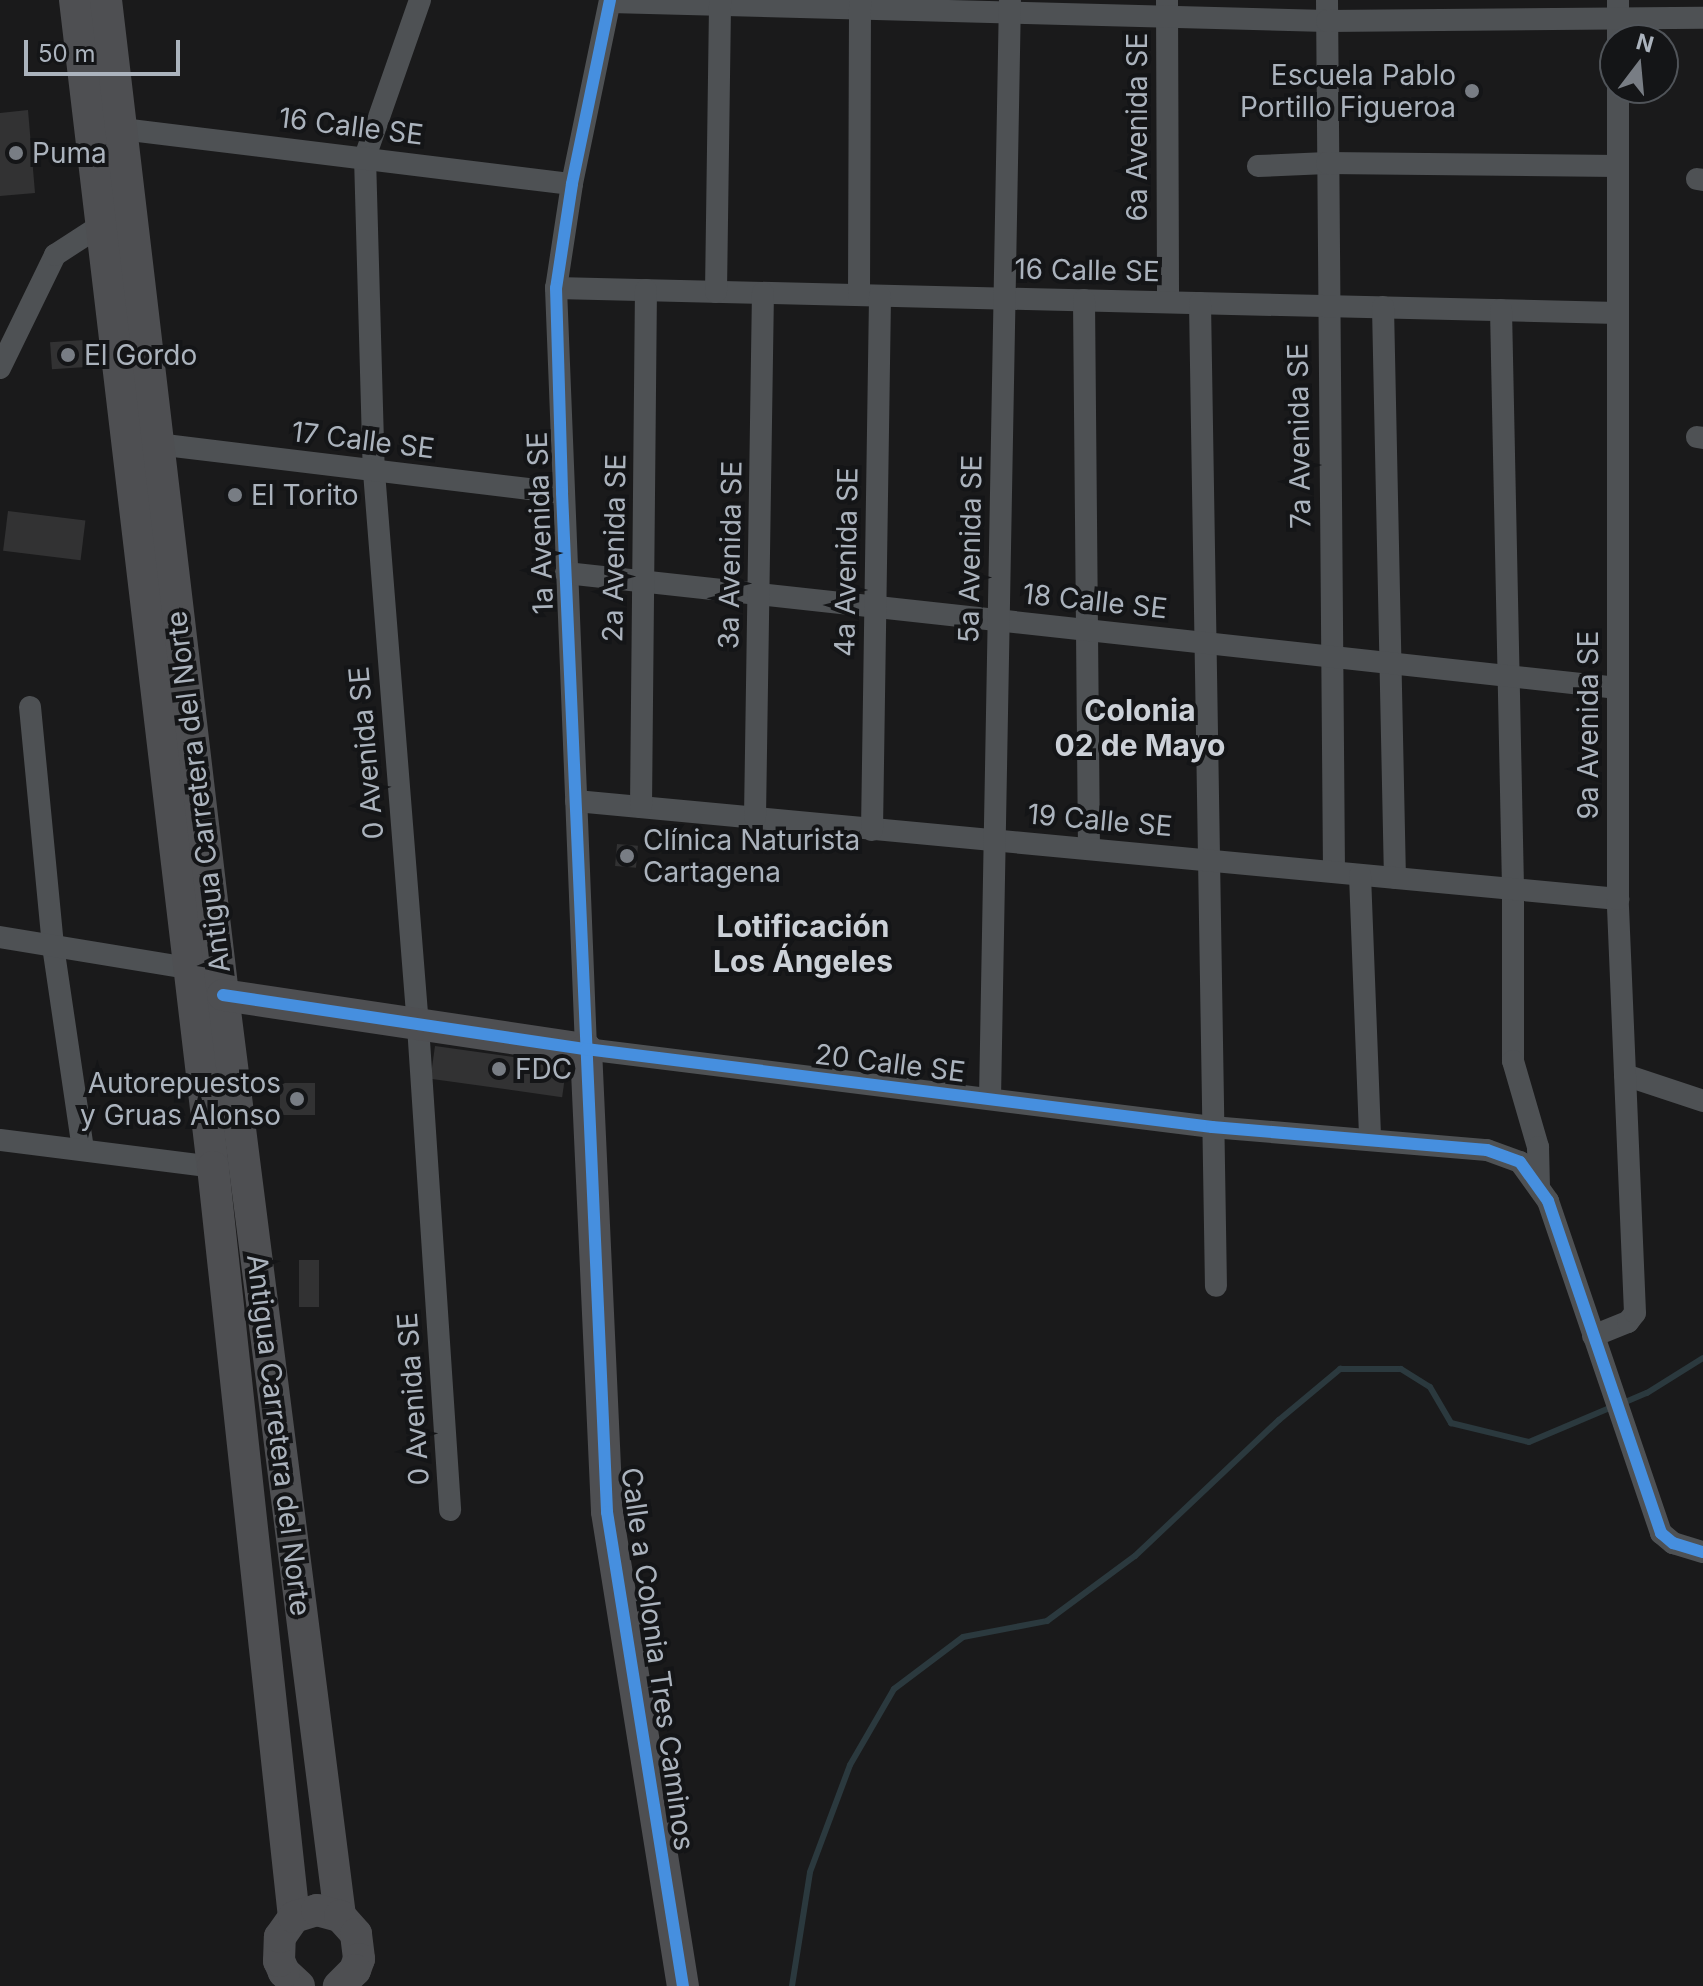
<!DOCTYPE html>
<meta charset="utf-8">
<style>
body{margin:0}
#map{position:relative;width:1703px;height:1986px;overflow:hidden;background:#1a1a1b;font-family:Inter,sans-serif}
div>[style]{position:absolute}
.stream>*{height:6px;margin:-3px;padding:0 3px;transform-origin:3px;border-radius:3px;background:#2b393e}
.building>*{inset:0;background:#323233;transform-origin:0 0}
.street>*{height:22px;margin:-11px;padding:0 11px;transform-origin:11px;border-radius:11px;background:#4e5154}
.secondary>*{height:32px;margin:-16px;padding:0 16px;transform-origin:16px;border-radius:16px;background:#4e4f52}
.cycleway>*{height:12px;margin:-6px;padding:0 6px;transform-origin:6px;border-radius:6px;background:#468fdf}
.dots>*{width:22px;height:22px;translate:-50% -50%;box-sizing:border-box;border:4px solid #141517;border-radius:50%}
span{translate:-50% -50%;white-space:nowrap;text-align:center;line-height:1.15;-webkit-text-stroke:8px #141517;paint-order:stroke}
.poi-label{font-size:28px;color:#abb3bd}
.right{translate:-100% -50%;text-align:right}
.left{translate:0 -50%;text-align:left}
.street-label{font-size:28px;color:#abb3bd}
.neighbourhood-label{font-size:30px;color:#ccd1d8;font-weight:700}
.north{position:absolute;left:1599px;top:24px;width:80px;height:80px;box-sizing:border-box;background:#141517;border:2px solid #505459;border-radius:50%;rotate:16deg;font-size:22px;font-weight:700;line-height:32px;text-align:center;color:#abb3bd}
.north::after{content:'';display:block;margin:auto;width:28px;height:36px;background:#787d84;clip-path:polygon(50% 0,100% 100%,50% 72%,0 100%)}
.scale{position:absolute;left:24px;top:40px;width:156px;height:36px;box-sizing:border-box;border:4px solid #abb3bd;border-top:0;padding-left:10px;font-size:24px;line-height:28px;white-space:nowrap;color:#abb3bd;-webkit-text-stroke:6px #141517;paint-order:stroke}
</style>
<div id="map">
<div class="stream">
<i style="left:1623px;top:1403px;width:26px;rotate:-23deg"></i>
<i style="left:1647px;top:1393px;width:66px;rotate:-32deg"></i>
<i style="left:792px;top:1986px;width:115px;rotate:-81deg"></i>
<i style="left:810px;top:1872px;width:114px;rotate:-69.5deg"></i>
<i style="left:850px;top:1765px;width:88px;rotate:-59.9deg"></i>
<i style="left:894px;top:1689px;width:86px;rotate:-37deg"></i>
<i style="left:963px;top:1637px;width:86px;rotate:-10.8deg"></i>
<i style="left:1047px;top:1621px;width:109px;rotate:-36.5deg"></i>
<i style="left:1135px;top:1556px;width:198px;rotate:-43.4deg"></i>
<i style="left:1279px;top:1420px;width:80px;rotate:-39.9deg"></i>
<i style="left:1340px;top:1369px;width:61px"></i>
<i style="left:1401px;top:1369px;width:34px;rotate:32deg"></i>
<i style="left:1430px;top:1387px;width:42px;rotate:59.7deg"></i>
<i style="left:1451px;top:1423px;width:80px;rotate:13.7deg"></i>
<i style="left:1529px;top:1442px;width:90px;rotate:-22.9deg"></i>
</div>
<div class="building">
<i style="clip-path:polygon(28px 110px,35px 193px,0 196px,0 113px)"></i>
<i style="left:84px;top:340px;width:27px;height:34px;rotate:86deg"></i>
<i style="left:8px;top:511px;width:78px;height:40px;rotate:7deg"></i>
<i style="left:617px;top:844px;width:21px;height:22px;rotate:5deg"></i>
<i style="left:435px;top:1046px;width:133px;height:33px;rotate:8deg"></i>
<i style="left:280px;top:1083px;width:35px;height:32px"></i>
<i style="left:299px;top:1260px;width:20px;height:47px"></i>
</div>
<div class="street">
<i style="left:420px;top:0;width:166px;rotate:109.3deg"></i>
<i style="left:365px;top:157px;width:315px;rotate:88.4deg"></i>
<i style="left:374px;top:472px;width:556px;rotate:85.46deg"></i>
<i style="left:418px;top:1026px;width:485px;rotate:86.2deg"></i>
<i style="left:610px;top:0;width:188px;rotate:101.7deg"></i>
<i style="left:572px;top:184px;width:105px;rotate:98.7deg"></i>
<i style="left:556px;top:288px;width:762px;rotate:87.74deg"></i>
<i style="left:586px;top:1049px;width:631px;rotate:7.1deg"></i>
<i style="left:1212px;top:1127px;width:276px;rotate:4.8deg"></i>
<i style="left:1487px;top:1150px;width:35px;rotate:20deg"></i>
<i style="left:1520px;top:1162px;width:48px;rotate:54.3deg"></i>
<i style="left:1548px;top:1201px;width:351px;rotate:71.2deg"></i>
<i style="left:1661px;top:1533px;width:16px;rotate:40deg"></i>
<i style="left:1673px;top:1543px;width:31px;rotate:17deg"></i>
<i style="left:1167px;top:0;width:302px;rotate:89.8deg"></i>
<i style="left:1327px;top:0;width:872px;rotate:89.54deg"></i>
<i style="left:1618px;top:0;width:40px;rotate:90deg"></i>
<i style="left:610px;top:2px;width:717px;rotate:1.52deg"></i>
<i style="left:1327px;top:21px;width:376px;rotate:-0.5deg"></i>
<i style="left:122px;top:129px;width:453px;rotate:7deg"></i>
<i style="left:1258px;top:166px;width:69px;rotate:-2.5deg"></i>
<i style="left:1327px;top:163px;width:291px;rotate:0.6deg"></i>
<i style="left:1697px;top:179px;width:6px;rotate:9deg"></i>
<i style="left:556px;top:288px;width:1062px;rotate:1.35deg"></i>
<i style="left:716px;top:292px;width:292px;rotate:-89.2deg"></i>
<i style="left:859px;top:295px;width:295px;rotate:-89.8deg"></i>
<i style="left:1084px;top:300px;width:549px;rotate:89.48deg"></i>
<i style="left:1200px;top:303px;width:983px;rotate:89.07deg"></i>
<i style="left:1383px;top:307px;width:571px;rotate:88.8deg"></i>
<i style="left:1501px;top:310px;width:579px;rotate:88.81deg"></i>
<i style="left:1513px;top:889px;width:172px;rotate:90deg"></i>
<i style="left:1513px;top:1061px;width:90px;rotate:73.8deg"></i>
<i style="left:1538px;top:1147px;width:41px;rotate:88.6deg"></i>
<i style="left:0;top:368px;width:126px;rotate:-64deg"></i>
<i style="left:55px;top:255px;width:57px;rotate:-32.9deg"></i>
<i style="left:1697px;top:437px;width:6px;rotate:9deg"></i>
<i style="left:157px;top:444px;width:408px;rotate:6.9deg"></i>
<i style="left:566px;top:573px;width:1058px;rotate:6.24deg"></i>
<i style="left:30px;top:707px;width:240px;rotate:84.5deg"></i>
<i style="left:53px;top:946px;width:206px;rotate:81.6deg"></i>
<i style="left:576px;top:801px;width:1047px;rotate:5.37deg"></i>
<i style="left:641px;top:807px;width:517px;rotate:-89.45deg"></i>
<i style="left:755px;top:817px;width:524px;rotate:-89.13deg"></i>
<i style="left:872px;top:830px;width:534px;rotate:-89.14deg"></i>
<i style="left:1360px;top:875px;width:265px;rotate:87.8deg"></i>
<i style="left:0;top:937px;width:191px;rotate:9.4deg"></i>
<i style="left:1625px;top:1075px;width:82px;rotate:18.4deg"></i>
<i style="left:990px;top:1099px;width:1099px;rotate:-88.96deg"></i>
<i style="left:0;top:1140px;width:215px;rotate:7.2deg"></i>
<i style="left:1593px;top:1336px;width:38px;rotate:-22deg"></i>
<i style="left:1628px;top:1322px;width:11px;rotate:-52deg"></i>
<i style="left:1635px;top:1313px;width:414px;rotate:-92.4deg"></i>
<i style="left:1618px;top:899px;width:811px;rotate:-90deg"></i>
</div>
<div class="secondary">
<i style="left:75px;top:0;width:1175px;rotate:83.26deg"></i>
<i style="left:213px;top:1167px;width:754px;rotate:83.84deg"></i>
<i style="left:106px;top:0;width:1002px;rotate:83.29deg"></i>
<i style="left:223px;top:995px;width:928px;rotate:82.76deg"></i>
<i style="left:223px;top:995px;width:367px;rotate:8.5deg"></i>
<i style="left:586px;top:1049px;width:463px;rotate:87.4deg"></i>
<i style="left:607px;top:1512px;width:480px;rotate:80.9deg"></i>
<i style="left:299px;top:1986px;width:21px;rotate:-137deg"></i>
<i style="left:284px;top:1972px;width:12px;rotate:-114deg"></i>
<i style="left:279px;top:1961px;width:24px;rotate:-88deg"></i>
<i style="left:280px;top:1937px;width:24px;rotate:-55deg"></i>
<i style="left:294px;top:1917px;width:24px;rotate:-17deg"></i>
<i style="left:317px;top:1910px;width:24px;rotate:15deg"></i>
<i style="left:340px;top:1916px;width:24px;rotate:48deg"></i>
<i style="left:356px;top:1934px;width:25px;rotate:83deg"></i>
<i style="left:359px;top:1959px;width:12px;rotate:110deg"></i>
<i style="left:355px;top:1970px;width:23px;rotate:135deg"></i>
</div>
<div class="cycleway">
<i style="left:610px;top:0;width:188px;rotate:101.7deg"></i>
<i style="left:572px;top:184px;width:105px;rotate:98.7deg"></i>
<i style="left:556px;top:288px;width:205px;rotate:88.3deg"></i>
<i style="left:562px;top:493px;width:1020px;rotate:87.47deg"></i>
<i style="left:607px;top:1512px;width:480px;rotate:80.9deg"></i>
<i style="left:223px;top:995px;width:367px;rotate:8.5deg"></i>
<i style="left:586px;top:1049px;width:631px;rotate:7.1deg"></i>
<i style="left:1212px;top:1127px;width:276px;rotate:4.8deg"></i>
<i style="left:1487px;top:1150px;width:35px;rotate:20deg"></i>
<i style="left:1520px;top:1162px;width:48px;rotate:54.3deg"></i>
<i style="left:1548px;top:1201px;width:351px;rotate:71.2deg"></i>
<i style="left:1661px;top:1533px;width:16px;rotate:40deg"></i>
<i style="left:1673px;top:1543px;width:31px;rotate:17deg"></i>
</div>
<div class="dots">
<i style="left:1472px;top:91px;background:#787d84"></i>
<i style="left:16px;top:153px;background:#787d84"></i>
<i style="left:68px;top:355px;background:#787d84"></i>
<i style="left:235px;top:495px;background:#787d84"></i>
<i style="left:627px;top:856px;background:#787d84"></i>
<i style="left:499px;top:1069px;background:#787d84"></i>
<i style="left:297px;top:1099px;background:#787d84"></i>
</div>
<div class="poi-label">
<span class="right" style="left:1456px;top:91px">Escuela Pablo<br>Portillo Figueroa</span>
<span class="left" style="left:32px;top:153px">Puma</span>
<span class="left" style="left:84px;top:355px">El Gordo</span>
<span class="left" style="left:251px;top:495px">El Torito</span>
<span class="left" style="left:643px;top:856px">Clínica Naturista<br>Cartagena</span>
<span class="left" style="left:515px;top:1069px">FDC</span>
<span class="right" style="left:281px;top:1099px">Autorepuestos<br>y Gruas Alonso</span>
</div>
<div class="street-label">
<span style="left:351px;top:126px;rotate:7deg">16 Calle SE</span>
<span style="left:1137px;top:127px;rotate:-90deg">6a Avenida SE</span>
<span style="left:1087px;top:270px;rotate:1deg">16 Calle SE</span>
<span style="left:1299px;top:436px;rotate:-91deg">7a Avenida SE</span>
<span style="left:363px;top:440px;rotate:7deg">17 Calle SE</span>
<span style="left:540px;top:523px;rotate:-92deg">1a Avenida SE</span>
<span style="left:614px;top:548px;rotate:-89deg">2a Avenida SE</span>
<span style="left:970px;top:549px;rotate:-89deg">5a Avenida SE</span>
<span style="left:730px;top:555px;rotate:-89deg">3a Avenida SE</span>
<span style="left:846px;top:562px;rotate:-89deg">4a Avenida SE</span>
<span style="left:1095px;top:601px;rotate:6deg">18 Calle SE</span>
<span style="left:1588px;top:725px;rotate:-90deg">9a Avenida SE</span>
<span style="left:366px;top:753px;rotate:-95deg">0 Avenida SE</span>
<span style="left:198px;top:792px;rotate:-97deg">Antigua Carretera del Norte</span>
<span style="left:1100px;top:820px;rotate:5deg">19 Calle SE</span>
<span style="left:890px;top:1063px;rotate:7deg">20 Calle SE</span>
<span style="left:413px;top:1399px;rotate:-94deg">0 Avenida SE</span>
<span style="left:279px;top:1435px;rotate:83deg">Antigua Carretera del Norte</span>
<span style="left:658px;top:1659px;rotate:82deg">Calle a Colonia Tres Caminos</span>
</div>
<div class="neighbourhood-label">
<span style="left:1140px;top:727px">Colonia<br>02 de Mayo</span>
<span style="left:803px;top:943px">Lotificación<br>Los Ángeles</span>
</div>
<div class="north">N</div>
<div class="scale">50 m</div>
</div>
